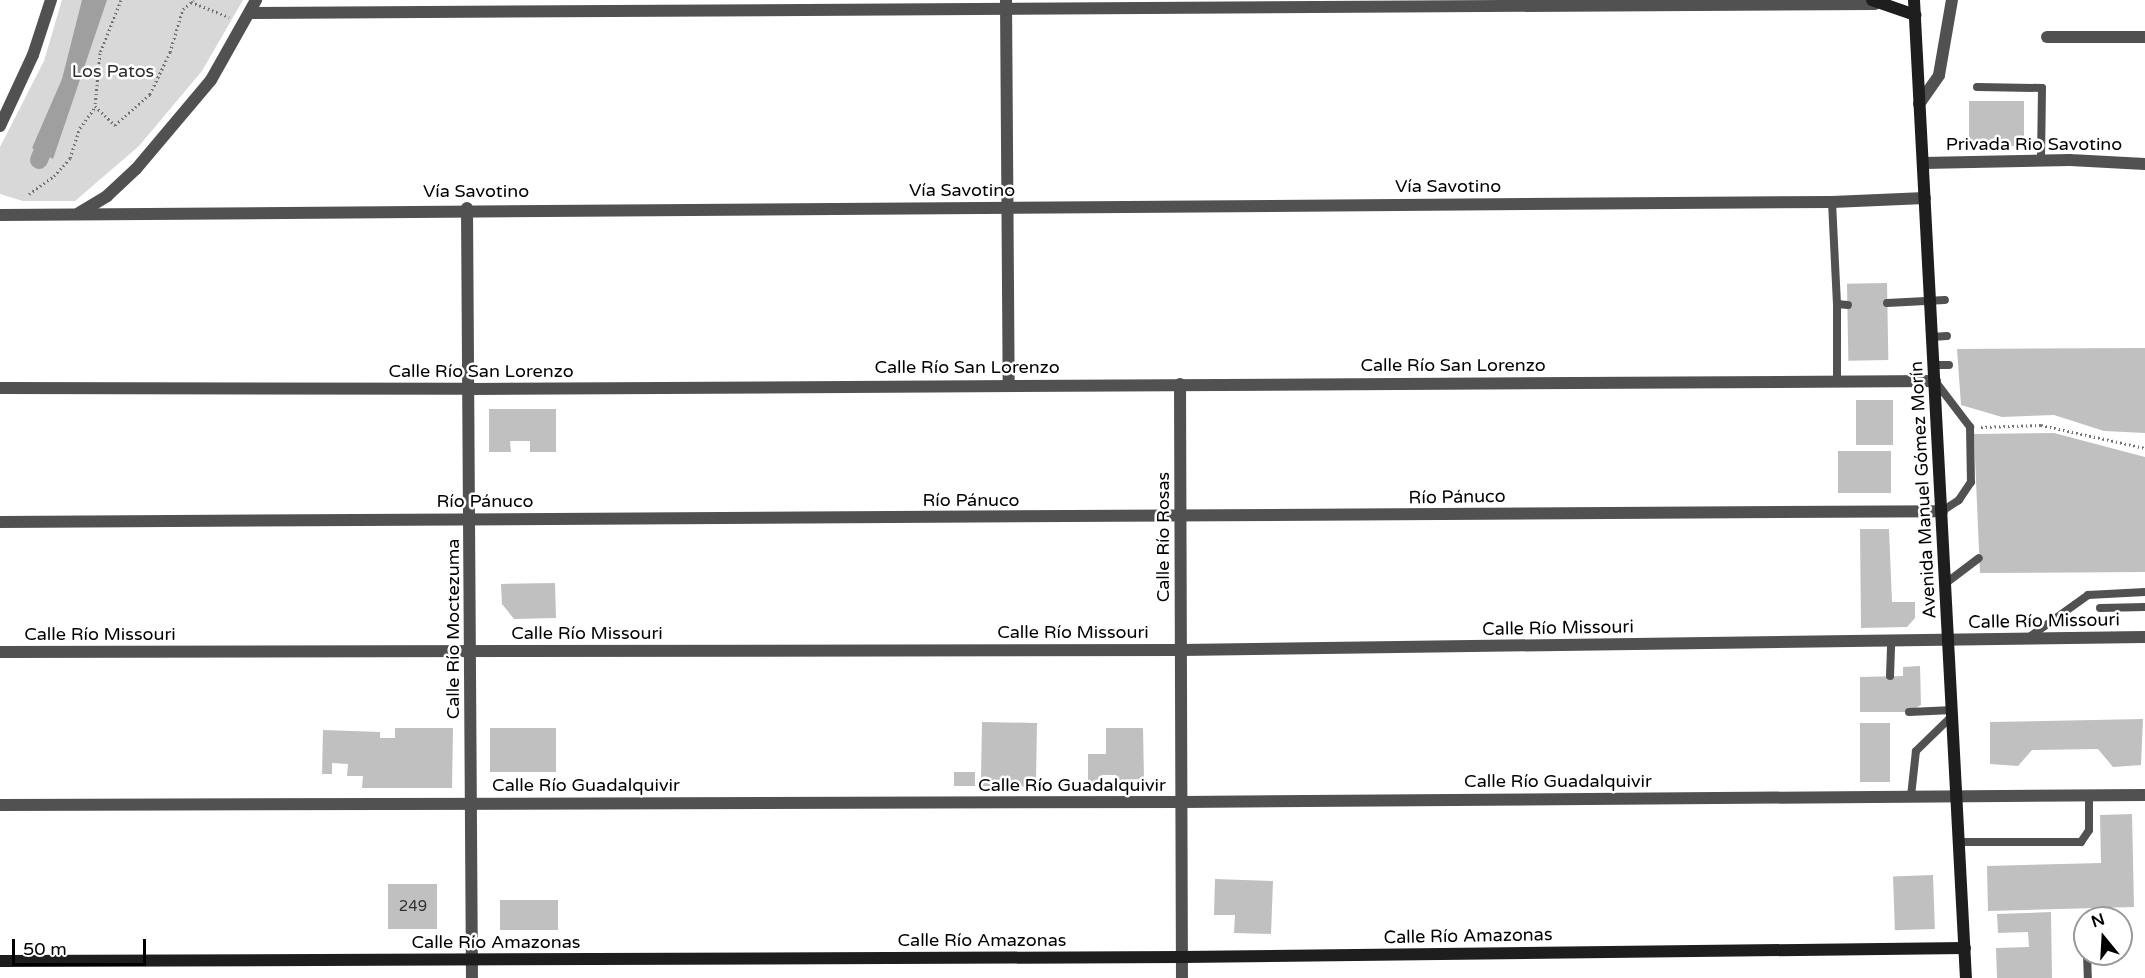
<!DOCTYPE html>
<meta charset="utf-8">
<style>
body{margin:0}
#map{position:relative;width:2145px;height:978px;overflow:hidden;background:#fff;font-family:"Varela Round",sans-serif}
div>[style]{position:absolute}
.green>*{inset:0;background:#d8d8d8}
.water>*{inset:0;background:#9f9f9f}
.canal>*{height:18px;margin:-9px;padding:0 9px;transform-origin:9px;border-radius:9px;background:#9f9f9f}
.building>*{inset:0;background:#c0c0c0;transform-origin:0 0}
.path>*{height:3px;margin-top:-1.5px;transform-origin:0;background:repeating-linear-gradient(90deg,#737373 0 1.5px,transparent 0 4.5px)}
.lane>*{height:8px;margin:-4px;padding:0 4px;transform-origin:4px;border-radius:4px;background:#515151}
.street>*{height:12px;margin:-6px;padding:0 6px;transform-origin:6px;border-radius:6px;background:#515151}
.secondary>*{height:12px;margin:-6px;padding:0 6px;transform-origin:6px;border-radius:6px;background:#1e1e1e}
span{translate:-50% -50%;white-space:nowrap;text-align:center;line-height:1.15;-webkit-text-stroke:5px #fff;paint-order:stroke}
.number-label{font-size:15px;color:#303030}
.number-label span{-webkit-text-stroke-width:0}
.park-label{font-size:18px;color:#2f2f2f}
.street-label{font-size:18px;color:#000}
.north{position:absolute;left:2073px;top:906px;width:60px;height:60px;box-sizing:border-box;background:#fff;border:2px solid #999;border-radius:50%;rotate:342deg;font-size:16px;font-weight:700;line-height:24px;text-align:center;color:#000}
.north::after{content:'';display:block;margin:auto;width:21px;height:27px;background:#000;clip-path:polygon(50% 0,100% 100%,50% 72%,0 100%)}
.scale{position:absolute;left:12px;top:939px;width:134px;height:27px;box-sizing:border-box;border:3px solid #000;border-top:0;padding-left:8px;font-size:18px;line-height:21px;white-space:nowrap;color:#000;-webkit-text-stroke:4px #fff;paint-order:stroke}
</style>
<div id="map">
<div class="green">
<i style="clip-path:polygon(62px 0,243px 0,202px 71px,139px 146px,75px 201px,23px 201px,0 194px,0 147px,44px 61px)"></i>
</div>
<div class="water">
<i style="clip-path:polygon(82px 0,107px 0,53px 159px,32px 148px,62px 79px)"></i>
</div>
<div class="canal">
<i style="left:39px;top:160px;width:31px;rotate:-68deg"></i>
</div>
<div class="building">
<i style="left:1969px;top:101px;width:55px;height:45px"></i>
<i style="left:1887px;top:283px;width:77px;height:40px;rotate:89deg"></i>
<i style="clip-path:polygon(2145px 348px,2145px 433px,2104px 431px,2054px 415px,2002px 417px,1961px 405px,1957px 349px)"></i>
<i style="left:1856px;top:400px;width:37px;height:45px"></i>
<i style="clip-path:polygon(489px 409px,556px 409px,556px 452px,530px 452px,530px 441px,510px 441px,511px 452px,489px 452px)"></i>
<i style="clip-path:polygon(2054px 433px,2145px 457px,2145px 572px,1980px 573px,1974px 434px)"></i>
<i style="left:1838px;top:451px;width:53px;height:42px"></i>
<i style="clip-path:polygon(1860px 529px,1889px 529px,1892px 602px,1915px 602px,1915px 618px,1907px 627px,1861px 628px)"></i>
<i style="clip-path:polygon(555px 583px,556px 618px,514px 619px,502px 604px,501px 584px)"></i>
<i style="clip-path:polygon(1920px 666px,1921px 705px,1909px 712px,1860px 712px,1860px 677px,1903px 676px,1903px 667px)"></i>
<i style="clip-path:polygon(2143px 719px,2141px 765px,2113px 767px,2098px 749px,2032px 750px,2018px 766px,1990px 764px,1990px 722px)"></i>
<i style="left:982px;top:722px;width:55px;height:64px;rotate:1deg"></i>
<i style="left:1860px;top:723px;width:30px;height:59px"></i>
<i style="clip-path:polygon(395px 728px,453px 728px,452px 788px,362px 788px,363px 776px,347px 776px,348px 764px,332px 763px,332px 774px,322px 774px,323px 730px,380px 732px,380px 738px,395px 738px)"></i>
<i style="left:490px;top:728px;width:66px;height:44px"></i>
<i style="clip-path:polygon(1106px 728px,1143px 728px,1144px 779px,1115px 780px,1116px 775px,1102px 775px,1102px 785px,1088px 785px,1088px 754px,1106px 754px)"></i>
<i style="left:954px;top:772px;width:21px;height:14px"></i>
<i style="clip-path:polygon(2132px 814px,2134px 907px,1988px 911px,1987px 866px,2101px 863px,2100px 815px)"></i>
<i style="left:1933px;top:875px;width:54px;height:40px;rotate:88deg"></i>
<i style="clip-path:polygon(1215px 879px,1273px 881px,1271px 934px,1234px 933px,1235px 915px,1214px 915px)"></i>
<i style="left:388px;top:884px;width:49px;height:45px"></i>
<i style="left:500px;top:900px;width:58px;height:30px"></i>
<i style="clip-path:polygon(2051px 912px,2052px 978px,1997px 978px,1996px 948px,2029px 947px,2028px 932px,1998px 933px,1997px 914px)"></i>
</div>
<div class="path">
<i style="left:121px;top:0;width:57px;rotate:111.6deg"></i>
<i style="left:100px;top:53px;width:53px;rotate:95.4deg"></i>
<i style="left:95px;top:106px;width:28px;rotate:44deg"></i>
<i style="left:115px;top:125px;width:47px;rotate:-41.5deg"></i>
<i style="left:150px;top:94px;width:47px;rotate:-64.5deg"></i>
<i style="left:170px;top:52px;width:45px;rotate:-73.2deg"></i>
<i style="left:183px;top:9px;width:14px;rotate:-39deg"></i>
<i style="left:191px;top:2px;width:41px;rotate:21.5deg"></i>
<i style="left:29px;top:194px;width:31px;rotate:-36deg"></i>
<i style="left:54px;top:176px;width:24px;rotate:-48deg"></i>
<i style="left:70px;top:158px;width:32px;rotate:-72deg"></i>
<i style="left:80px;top:128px;width:26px;rotate:-54deg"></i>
<i style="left:1981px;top:427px;width:60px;rotate:-1.9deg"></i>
<i style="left:2041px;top:425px;width:107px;rotate:12.5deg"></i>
</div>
<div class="lane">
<i style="left:1977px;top:87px;width:65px;rotate:0.9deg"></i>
<i style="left:2042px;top:88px;width:72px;rotate:90.8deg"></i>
<i style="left:1832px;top:202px;width:102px;rotate:87.2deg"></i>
<i style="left:1837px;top:304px;width:11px;rotate:5deg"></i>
<i style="left:1887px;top:303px;width:58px;rotate:-3deg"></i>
<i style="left:1837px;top:304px;width:77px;rotate:90deg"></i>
<i style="left:1932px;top:337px;width:15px;rotate:-4deg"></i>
<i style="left:1934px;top:365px;width:15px"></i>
<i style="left:1935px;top:381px;width:58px;rotate:52.7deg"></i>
<i style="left:1970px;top:427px;width:55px;rotate:89deg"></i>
<i style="left:1971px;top:482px;width:22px;rotate:124deg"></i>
<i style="left:1959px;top:500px;width:20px;rotate:147deg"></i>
<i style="left:1946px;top:583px;width:41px;rotate:-37.1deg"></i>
<i style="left:2100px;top:608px;width:45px;rotate:-1.3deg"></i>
<i style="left:2028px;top:638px;width:74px;rotate:-35.6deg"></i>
<i style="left:2088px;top:595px;width:57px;rotate:-3deg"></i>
<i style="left:1890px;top:676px;width:34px;rotate:-88deg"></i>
<i style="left:1909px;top:712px;width:44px;rotate:-2.6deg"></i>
<i style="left:1911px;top:796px;width:45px;rotate:-83.7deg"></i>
<i style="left:1916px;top:751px;width:52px;rotate:-44.2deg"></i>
<i style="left:1960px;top:842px;width:121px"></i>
<i style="left:2081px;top:842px;width:14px;rotate:-56deg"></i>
<i style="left:2089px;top:830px;width:35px;rotate:-90deg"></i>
<i style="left:2085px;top:930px;width:3px;rotate:90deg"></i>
<i style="left:2087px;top:954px;width:24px;rotate:88deg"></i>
</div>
<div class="street">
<i style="left:1006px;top:0;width:385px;rotate:89.6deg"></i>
<i style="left:250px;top:13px;width:1625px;rotate:-0.32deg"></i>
<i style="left:2047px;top:37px;width:98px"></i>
<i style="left:1919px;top:104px;width:35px;rotate:-55deg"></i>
<i style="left:1939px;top:75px;width:76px;rotate:-80.2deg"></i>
<i style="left:0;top:126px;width:78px;rotate:-65.1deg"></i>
<i style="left:33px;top:55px;width:58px;rotate:-71.9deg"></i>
<i style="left:1923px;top:163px;width:147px;rotate:-1.2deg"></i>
<i style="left:2070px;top:160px;width:75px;rotate:3.1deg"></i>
<i style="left:467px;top:208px;width:770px;rotate:89.63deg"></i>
<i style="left:79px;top:213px;width:33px;rotate:-31deg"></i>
<i style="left:107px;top:196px;width:40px;rotate:-43deg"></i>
<i style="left:136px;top:169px;width:116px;rotate:-49.9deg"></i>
<i style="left:211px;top:80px;width:92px;rotate:-60.6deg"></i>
<i style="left:0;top:215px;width:1832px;rotate:-0.41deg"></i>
<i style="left:1832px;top:202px;width:93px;rotate:-2.5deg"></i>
<i style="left:1180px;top:384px;width:594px;rotate:89.81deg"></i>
<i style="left:0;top:388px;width:470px;rotate:0.1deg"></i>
<i style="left:470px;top:389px;width:1465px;rotate:-0.31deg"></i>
<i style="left:0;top:522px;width:1942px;rotate:-0.32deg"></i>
<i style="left:0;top:652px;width:1181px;rotate:-0.1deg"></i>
<i style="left:1181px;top:650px;width:964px;rotate:-0.77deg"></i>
<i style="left:0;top:805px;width:1183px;rotate:-0.15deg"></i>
<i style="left:1183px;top:802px;width:962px;rotate:-0.42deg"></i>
</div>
<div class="secondary">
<i style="left:1872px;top:0;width:46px;rotate:19.2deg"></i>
<i style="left:1914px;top:0;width:979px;rotate:86.96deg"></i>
<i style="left:0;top:961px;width:1182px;rotate:-0.19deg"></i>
<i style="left:1182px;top:957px;width:783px;rotate:-0.66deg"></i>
</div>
<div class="number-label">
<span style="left:413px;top:907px">249</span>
</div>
<div class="park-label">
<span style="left:113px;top:71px">Los Patos</span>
</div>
<div class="street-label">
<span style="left:2034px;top:144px">Privada Rio Savotino</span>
<span style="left:1448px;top:186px">Vía Savotino</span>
<span style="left:962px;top:190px">Vía Savotino</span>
<span style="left:476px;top:191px">Vía Savotino</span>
<span style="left:1453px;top:365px">Calle Río San Lorenzo</span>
<span style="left:967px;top:367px">Calle Río San Lorenzo</span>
<span style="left:481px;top:371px">Calle Río San Lorenzo</span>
<span style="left:1923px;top:490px;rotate:-93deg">Avenida Manuel Gómez Morín</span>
<span style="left:1457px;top:497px;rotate:-1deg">Río Pánuco</span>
<span style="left:971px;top:500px">Río Pánuco</span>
<span style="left:485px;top:501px">Río Pánuco</span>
<span style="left:1163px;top:537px;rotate:-90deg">Calle Río Rosas</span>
<span style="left:2044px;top:621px;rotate:-1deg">Calle Río Missouri</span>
<span style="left:1558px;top:628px;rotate:-1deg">Calle Río Missouri</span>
<span style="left:453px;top:629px;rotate:-90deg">Calle Río Moctezuma</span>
<span style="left:1073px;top:632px">Calle Río Missouri</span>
<span style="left:587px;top:633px">Calle Río Missouri</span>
<span style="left:100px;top:634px">Calle Río Missouri</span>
<span style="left:1558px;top:781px">Calle Río Guadalquivir</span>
<span style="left:586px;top:785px">Calle Río Guadalquivir</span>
<span style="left:1072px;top:785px">Calle Río Guadalquivir</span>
<span style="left:1468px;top:936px;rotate:-1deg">Calle Río Amazonas</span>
<span style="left:982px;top:940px">Calle Río Amazonas</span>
<span style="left:496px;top:942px">Calle Río Amazonas</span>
</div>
<div class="north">N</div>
<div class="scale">50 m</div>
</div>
